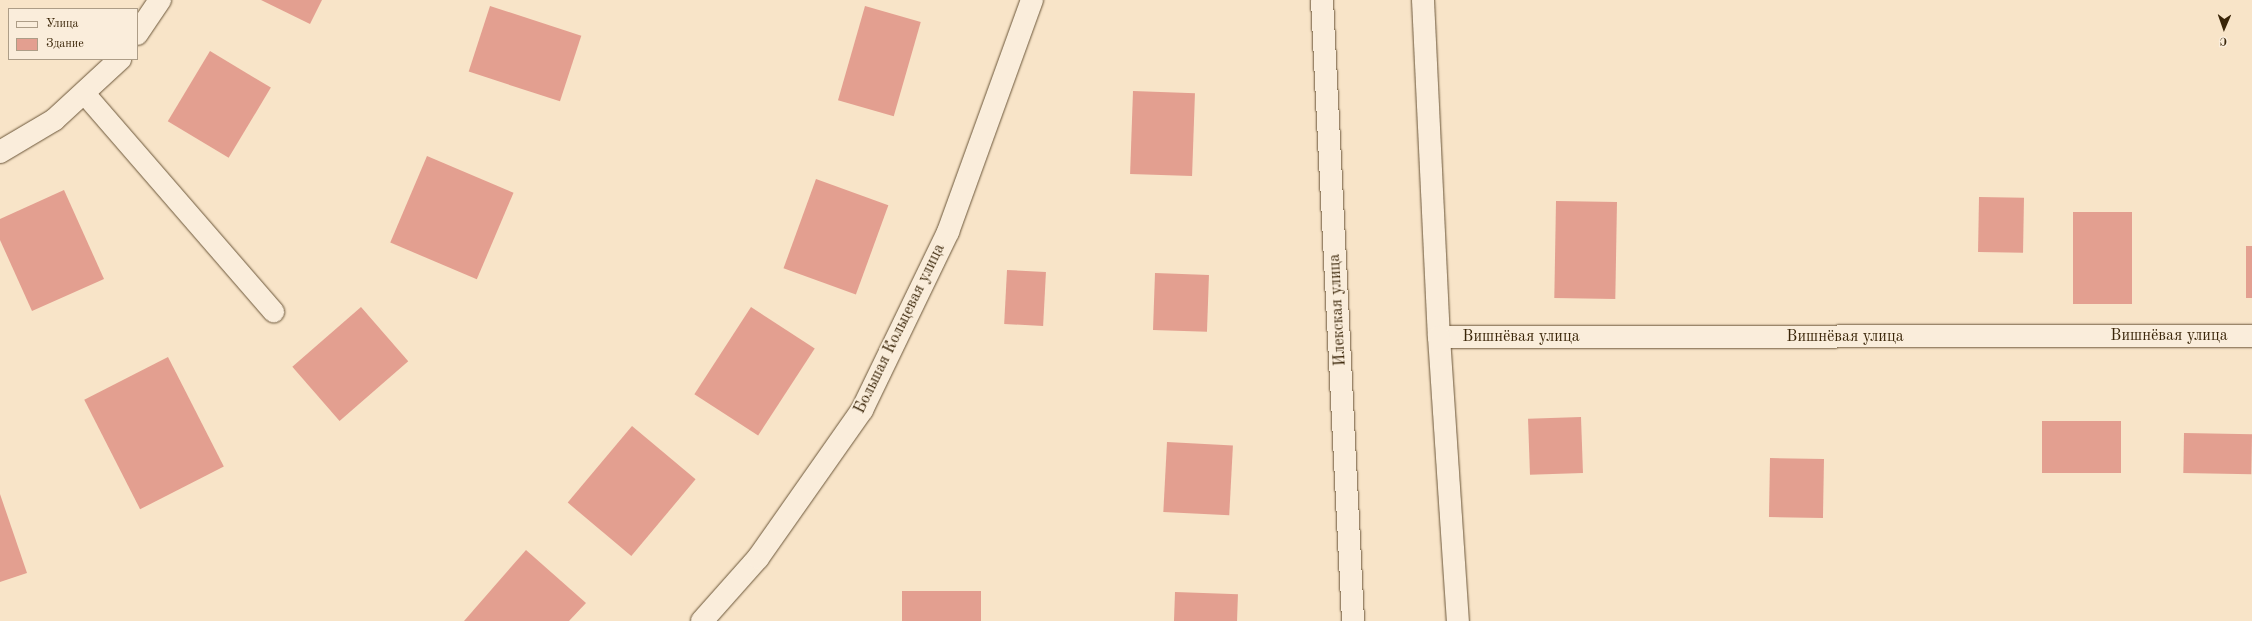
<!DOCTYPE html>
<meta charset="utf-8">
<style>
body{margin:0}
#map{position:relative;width:2252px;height:621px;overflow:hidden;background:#f8e4c8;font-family:"Old Standard TT",serif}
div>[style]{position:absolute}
.building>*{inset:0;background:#e39f90;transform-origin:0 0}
.roads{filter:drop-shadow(0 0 1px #6a5538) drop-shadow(0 0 1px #6a5538)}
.lane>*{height:21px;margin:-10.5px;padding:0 10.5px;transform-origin:10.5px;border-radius:10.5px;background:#faeddb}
.street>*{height:22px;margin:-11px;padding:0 11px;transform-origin:11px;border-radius:11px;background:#faeddb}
.secondary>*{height:22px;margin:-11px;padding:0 11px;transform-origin:11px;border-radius:11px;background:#faeddb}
span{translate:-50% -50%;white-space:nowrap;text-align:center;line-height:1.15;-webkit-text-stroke:3.5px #faeddb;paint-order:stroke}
.street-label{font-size:16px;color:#3a2508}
.legend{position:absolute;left:8px;top:8px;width:130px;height:52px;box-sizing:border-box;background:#faeddb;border:1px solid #ad9d87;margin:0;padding:5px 7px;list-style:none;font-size:12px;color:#3a2508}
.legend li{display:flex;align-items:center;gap:8px;height:20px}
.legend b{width:20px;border:1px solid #ad9d87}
.north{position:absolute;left:2204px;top:8px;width:40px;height:40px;-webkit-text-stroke:3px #faeddb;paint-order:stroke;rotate:182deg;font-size:11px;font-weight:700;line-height:16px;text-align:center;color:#3a2508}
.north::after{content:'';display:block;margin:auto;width:14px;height:18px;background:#3a2508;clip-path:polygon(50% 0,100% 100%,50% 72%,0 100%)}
</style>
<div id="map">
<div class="building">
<i style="clip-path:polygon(261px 0,322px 0,310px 24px)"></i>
<i style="left:490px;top:6px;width:96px;height:69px;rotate:18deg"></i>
<i style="left:865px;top:6px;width:58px;height:98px;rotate:16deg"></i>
<i style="left:210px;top:51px;width:71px;height:82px;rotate:31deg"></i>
<i style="left:1133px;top:91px;width:62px;height:83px;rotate:2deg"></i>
<i style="left:427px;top:156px;width:94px;height:94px;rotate:23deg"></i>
<i style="left:816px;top:179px;width:77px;height:95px;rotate:20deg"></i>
<i style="clip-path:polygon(64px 190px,104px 279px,32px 311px,0 240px,0 219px)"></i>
<i style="left:1979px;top:197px;width:45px;height:55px;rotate:1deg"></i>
<i style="left:1556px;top:201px;width:61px;height:97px;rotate:1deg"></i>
<i style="left:2073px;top:212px;width:59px;height:92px"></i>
<i style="left:2246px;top:246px;width:6px;height:52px"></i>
<i style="left:1007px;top:270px;width:39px;height:54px;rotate:3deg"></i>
<i style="left:1155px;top:273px;width:54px;height:57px;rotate:2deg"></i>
<i style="left:361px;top:307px;width:72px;height:91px;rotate:49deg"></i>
<i style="left:751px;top:307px;width:76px;height:104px;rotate:33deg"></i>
<i style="left:168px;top:357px;width:123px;height:94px;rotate:63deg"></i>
<i style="left:1581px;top:417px;width:56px;height:53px;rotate:88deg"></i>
<i style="left:2121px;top:421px;width:52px;height:79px;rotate:90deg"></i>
<i style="left:632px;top:426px;width:83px;height:100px;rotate:40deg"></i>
<i style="left:2184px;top:433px;width:68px;height:40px;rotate:1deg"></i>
<i style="left:1167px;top:442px;width:66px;height:70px;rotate:3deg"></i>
<i style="left:1770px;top:458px;width:54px;height:59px;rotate:1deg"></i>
<i style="clip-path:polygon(0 494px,27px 573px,0 582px)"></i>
<i style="clip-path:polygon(526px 550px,586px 603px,569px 621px,464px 621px)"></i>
<i style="left:981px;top:591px;width:30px;height:79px;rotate:90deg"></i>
<i style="left:1175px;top:592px;width:63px;height:29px;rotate:2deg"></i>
</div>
<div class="roads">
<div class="lane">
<i style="left:84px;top:93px;width:289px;rotate:49.1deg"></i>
</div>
<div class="street">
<i style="left:1322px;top:0;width:622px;rotate:87.14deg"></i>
<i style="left:1439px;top:337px;width:813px;rotate:-0.07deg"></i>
<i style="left:702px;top:621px;width:84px;rotate:-48.4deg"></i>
<i style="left:758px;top:558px;width:181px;rotate:-54.9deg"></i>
<i style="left:862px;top:410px;width:198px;rotate:-64.2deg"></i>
<i style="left:948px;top:232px;width:247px;rotate:-70.1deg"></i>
</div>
<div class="secondary">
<i style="left:1423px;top:0;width:337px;rotate:87.3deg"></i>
<i style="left:1439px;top:337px;width:285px;rotate:86.2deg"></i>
<i style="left:137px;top:34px;width:41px;rotate:-55.9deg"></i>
<i style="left:0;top:152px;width:63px;rotate:-30.7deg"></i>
<i style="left:54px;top:120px;width:90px;rotate:-42.7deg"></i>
</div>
</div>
<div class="street-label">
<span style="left:1338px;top:310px;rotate:-93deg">Илекская улица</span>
<span style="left:900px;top:329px;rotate:-64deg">Большая Кольцевая улица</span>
<span style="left:2169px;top:336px">Вишнёвая улица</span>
<span style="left:1521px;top:337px">Вишнёвая улица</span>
<span style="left:1845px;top:337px">Вишнёвая улица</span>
</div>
<ul class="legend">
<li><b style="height:5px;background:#faeddb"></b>Улица</li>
<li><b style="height:11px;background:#e39f90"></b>Здание</li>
</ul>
<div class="north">С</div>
</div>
